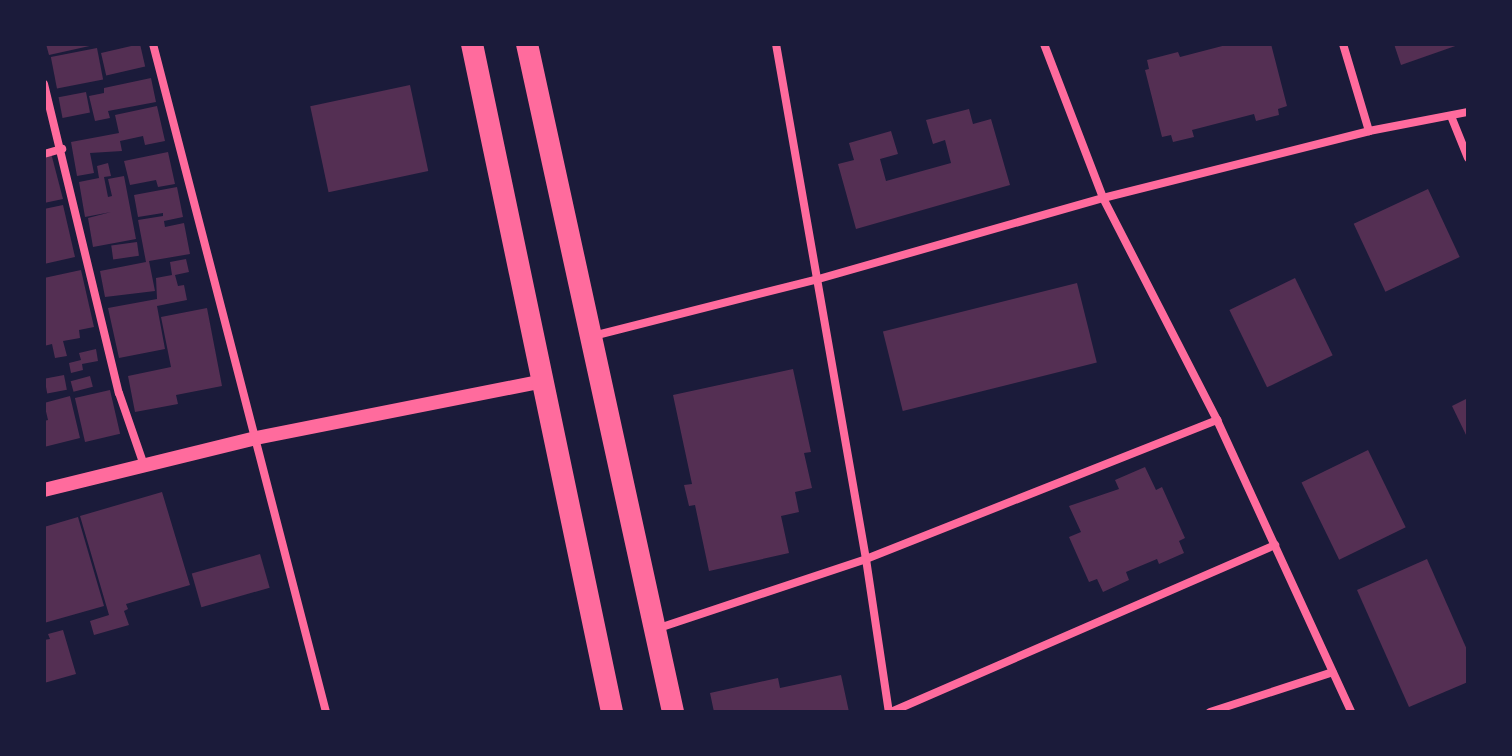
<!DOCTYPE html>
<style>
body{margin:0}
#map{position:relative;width:1512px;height:756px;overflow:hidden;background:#1b1b3a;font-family:Montserrat,sans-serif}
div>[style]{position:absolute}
.building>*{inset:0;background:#542f53;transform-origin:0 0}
.minor>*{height:8px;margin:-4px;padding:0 4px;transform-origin:4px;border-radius:4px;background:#ff6b9d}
.tertiary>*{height:14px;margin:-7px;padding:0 7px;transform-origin:7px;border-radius:7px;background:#ff6b9d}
.trunk>*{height:22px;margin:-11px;padding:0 11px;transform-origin:11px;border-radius:11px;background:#ff6b9d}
span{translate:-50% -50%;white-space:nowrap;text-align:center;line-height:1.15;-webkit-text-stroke:8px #1b1b3a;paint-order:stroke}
.frame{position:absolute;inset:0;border:46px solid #1b1b3a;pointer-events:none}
</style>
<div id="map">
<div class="building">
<i style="clip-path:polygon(46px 44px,94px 44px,94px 45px,49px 55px)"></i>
<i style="left:140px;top:44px;width:23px;height:40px;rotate:77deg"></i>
<i style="clip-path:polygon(1230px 44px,1271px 44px,1287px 106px,1278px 109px,1279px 115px,1256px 121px,1254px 114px,1192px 130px,1194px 137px,1173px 142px,1171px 135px,1162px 137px,1145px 70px,1149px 69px,1147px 60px,1178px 52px,1180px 57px)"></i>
<i style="clip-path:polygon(1394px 44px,1461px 44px,1401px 65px)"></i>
<i style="left:97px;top:48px;width:32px;height:47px;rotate:79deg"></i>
<i style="clip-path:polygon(151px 78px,156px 102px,108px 111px,110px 118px,95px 121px,89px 96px,104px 93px,104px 88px)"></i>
<i style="left:410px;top:85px;width:88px;height:102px;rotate:78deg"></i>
<i style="left:86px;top:92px;width:21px;height:28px;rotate:79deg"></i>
<i style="clip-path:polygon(157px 106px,165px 141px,145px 145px,143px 136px,120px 141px,122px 151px,90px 153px,94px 173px,77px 176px,71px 142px,119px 133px,115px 115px)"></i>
<i style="clip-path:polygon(969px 109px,973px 124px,991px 119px,1010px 185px,856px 229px,838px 164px,854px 160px,849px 143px,891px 131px,898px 154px,880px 159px,886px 181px,951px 163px,945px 140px,933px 144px,926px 120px)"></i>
<i style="clip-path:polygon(168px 152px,175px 184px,158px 187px,156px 180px,130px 185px,124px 161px)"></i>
<i style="clip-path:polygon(51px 153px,63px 199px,44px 203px,44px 155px)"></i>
<i style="clip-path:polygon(108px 163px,111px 176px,104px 177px,108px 197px,112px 196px,108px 179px,124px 176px,136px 239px,93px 247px,88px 218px,111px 212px,85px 217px,79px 182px,99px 178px,97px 166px)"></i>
<i style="clip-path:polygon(177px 187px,183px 217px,164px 221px,165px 227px,184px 223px,190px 254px,149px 261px,155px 291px,105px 297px,100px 271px,146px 262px,138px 220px,163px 216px,163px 213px,138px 217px,134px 195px)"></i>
<i style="left:1428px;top:189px;width:75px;height:82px;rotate:65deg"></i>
<i style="clip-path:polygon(63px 205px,75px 257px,44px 264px,44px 209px)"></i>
<i style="left:137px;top:242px;width:14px;height:26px;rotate:82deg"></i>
<i style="clip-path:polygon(186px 259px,189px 272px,175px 275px,178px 286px,184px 285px,187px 300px,157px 306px,165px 349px,119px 358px,108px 308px,157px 299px,156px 278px,172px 275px,170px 262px)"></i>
<i style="clip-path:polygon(81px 270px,94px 327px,79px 330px,80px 338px,63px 341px,67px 356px,55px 358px,52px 344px,44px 346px,44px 278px)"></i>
<i style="left:1295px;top:278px;width:86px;height:73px;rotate:64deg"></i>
<i style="left:1077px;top:283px;width:82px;height:200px;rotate:76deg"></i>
<i style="clip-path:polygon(207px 308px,222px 386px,176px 395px,178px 404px,135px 412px,128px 376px,171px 367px,161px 317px)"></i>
<i style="clip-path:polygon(96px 349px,98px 361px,82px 364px,83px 370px,71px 373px,69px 363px,81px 360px,79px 353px)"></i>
<i style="clip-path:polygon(793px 369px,811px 452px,804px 453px,812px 488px,795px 492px,799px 512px,781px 516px,789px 553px,709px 571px,695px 505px,689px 506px,684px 485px,692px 484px,673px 395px)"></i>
<i style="left:64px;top:375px;width:15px;height:20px;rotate:79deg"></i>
<i style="left:90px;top:376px;width:11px;height:20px;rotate:75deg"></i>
<i style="left:110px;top:390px;width:45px;height:36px;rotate:77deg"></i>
<i style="clip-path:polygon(70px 396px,80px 438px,44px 447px,44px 421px,48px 420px,44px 403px)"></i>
<i style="clip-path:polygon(1468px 398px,1468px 439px,1452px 406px)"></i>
<i style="left:1368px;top:450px;width:86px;height:74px;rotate:64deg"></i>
<i style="clip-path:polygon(1145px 467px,1156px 490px,1162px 487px,1185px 538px,1179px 541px,1184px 553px,1159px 564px,1157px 559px,1126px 572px,1129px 580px,1103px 592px,1097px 579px,1089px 582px,1069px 537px,1081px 532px,1069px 506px,1119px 489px,1115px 480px)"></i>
<i style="clip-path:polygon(162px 492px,190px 585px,126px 604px,128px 609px,124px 611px,129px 625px,94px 635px,90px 621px,109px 615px,80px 516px)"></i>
<i style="clip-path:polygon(78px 517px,104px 606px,44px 623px,44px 527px)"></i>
<i style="left:260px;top:554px;width:35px;height:71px;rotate:74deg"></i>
<i style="clip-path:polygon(1427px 559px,1468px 652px,1468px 682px,1409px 707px,1357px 590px)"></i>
<i style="clip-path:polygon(63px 630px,76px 674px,44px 683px,44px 640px,50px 639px,48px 634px)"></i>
<i style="clip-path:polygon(841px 675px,849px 712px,714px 712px,710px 693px,778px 678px,780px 688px)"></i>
</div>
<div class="minor">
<i style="left:153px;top:44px;width:690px;rotate:75.48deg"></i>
<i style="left:776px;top:44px;width:523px;rotate:80.09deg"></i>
<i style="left:866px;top:559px;width:155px;rotate:81.5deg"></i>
<i style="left:1044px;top:44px;width:165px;rotate:69deg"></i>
<i style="left:1103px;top:198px;width:250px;rotate:62.8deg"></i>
<i style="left:1217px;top:420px;width:321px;rotate:65.3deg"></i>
<i style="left:1343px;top:44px;width:91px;rotate:73.4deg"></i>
<i style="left:44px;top:84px;width:318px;rotate:76.4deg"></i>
<i style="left:119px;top:393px;width:76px;rotate:70.9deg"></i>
<i style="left:1451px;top:116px;width:45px;rotate:68deg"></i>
<i style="left:44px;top:154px;width:19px;rotate:-16deg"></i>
<i style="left:593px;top:336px;width:229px;rotate:-14.2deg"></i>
<i style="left:815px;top:280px;width:299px;rotate:-15.9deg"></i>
<i style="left:1103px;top:198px;width:274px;rotate:-14.1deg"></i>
<i style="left:1369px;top:131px;width:101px;rotate:-10.9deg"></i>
<i style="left:656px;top:629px;width:221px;rotate:-18.4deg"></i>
<i style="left:866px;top:559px;width:378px;rotate:-21.6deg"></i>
<i style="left:891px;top:712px;width:419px;rotate:-23.5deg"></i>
<i style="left:1210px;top:712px;width:129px;rotate:-18deg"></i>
</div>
<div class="tertiary">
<i style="left:44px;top:490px;width:218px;rotate:-13.8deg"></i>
<i style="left:256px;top:438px;width:294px;rotate:-11.2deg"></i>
</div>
<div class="trunk">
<i style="left:472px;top:44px;width:683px;rotate:78.16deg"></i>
<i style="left:527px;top:44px;width:684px;rotate:77.67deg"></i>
</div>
<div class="frame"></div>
</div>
